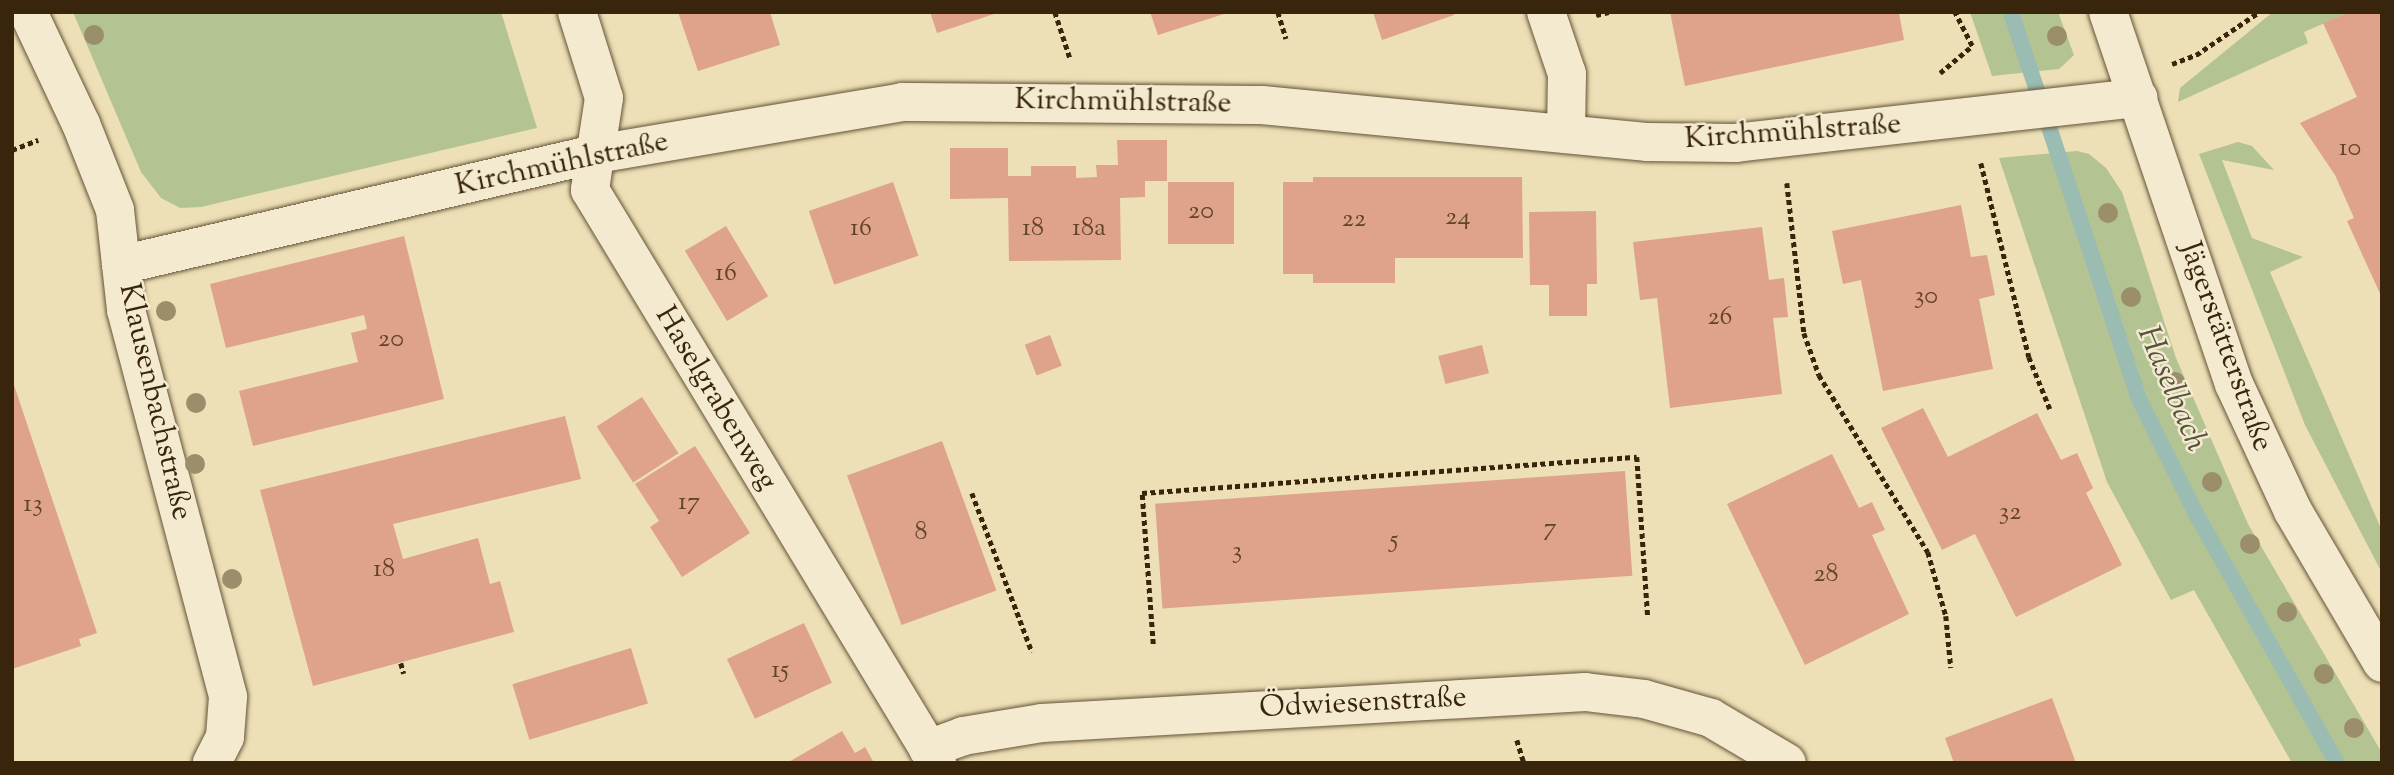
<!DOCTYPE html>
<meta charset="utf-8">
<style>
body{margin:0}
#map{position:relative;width:2394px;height:775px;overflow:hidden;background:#eddfb6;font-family:"Sorts Mill Goudy",serif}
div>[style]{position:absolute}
.green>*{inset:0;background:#b3c392}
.stream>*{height:16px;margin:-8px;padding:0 8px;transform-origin:8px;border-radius:8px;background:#9abcb3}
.building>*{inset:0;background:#dea38a;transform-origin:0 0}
.path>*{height:4.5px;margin-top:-2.25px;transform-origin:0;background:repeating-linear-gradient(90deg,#38250b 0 5px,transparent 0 8.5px)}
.roads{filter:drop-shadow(0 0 2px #655436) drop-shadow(0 0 2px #655436)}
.street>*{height:38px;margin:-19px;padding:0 19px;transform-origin:19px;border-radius:19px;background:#f3ead0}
.trees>*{width:20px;height:20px;margin:-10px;border-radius:50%;background:#9a8e6b}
span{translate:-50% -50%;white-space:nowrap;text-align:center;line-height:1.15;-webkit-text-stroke:5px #f3ead0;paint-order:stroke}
.number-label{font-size:26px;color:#62442b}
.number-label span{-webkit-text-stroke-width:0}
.street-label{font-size:30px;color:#38250b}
.water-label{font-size:32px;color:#55523d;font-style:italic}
.frame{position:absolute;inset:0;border:14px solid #38250b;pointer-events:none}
</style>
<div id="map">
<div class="green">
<i style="clip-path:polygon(73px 12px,501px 12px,537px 128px,201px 207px,180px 208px,161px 198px,141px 172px)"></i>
<i style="clip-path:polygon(1970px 12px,2058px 12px,2074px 55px,2059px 69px,1992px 76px)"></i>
<i style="clip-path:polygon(2273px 12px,2350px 12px,2304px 32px,2308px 43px,2178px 102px,2180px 88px)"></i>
<i style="clip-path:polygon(2238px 142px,2252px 146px,2274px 170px,2222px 160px,2252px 238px,2303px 257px,2270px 272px,2382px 531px,2382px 573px,2305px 425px,2199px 154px)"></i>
<i style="clip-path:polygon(2077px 151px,2089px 154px,2106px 168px,2122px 192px,2176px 358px,2248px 524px,2382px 753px,2382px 763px,2292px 763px,2194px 590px,2171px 600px,2107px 482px,1999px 158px)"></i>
</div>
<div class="stream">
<i style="left:2011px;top:12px;width:405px;rotate:71.7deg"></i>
<i style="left:2138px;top:397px;width:131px;rotate:63.6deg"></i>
<i style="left:2196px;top:514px;width:286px;rotate:60.5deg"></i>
</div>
<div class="building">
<i style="clip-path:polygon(678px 12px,770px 12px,780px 45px,698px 71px)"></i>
<i style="clip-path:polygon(930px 12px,997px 12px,997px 13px,937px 33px)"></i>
<i style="clip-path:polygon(1150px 12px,1227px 12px,1227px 13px,1158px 35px)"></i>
<i style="clip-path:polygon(1373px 12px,1453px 12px,1454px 15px,1382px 40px)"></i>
<i style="clip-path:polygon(1670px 12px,1893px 12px,1899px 13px,1904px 40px,1685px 86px)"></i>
<i style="clip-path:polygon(2350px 12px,2382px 12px,2382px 298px,2347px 221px,2354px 218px,2335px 175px,2300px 123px,2357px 97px,2323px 23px)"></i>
<i style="clip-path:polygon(1117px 140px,1167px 140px,1167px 181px,1145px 181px,1145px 197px,1120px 198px,1121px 260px,1009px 261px,1008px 198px,950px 199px,950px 148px,1008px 148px,1008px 176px,1031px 176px,1031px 166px,1076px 166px,1076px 178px,1097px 177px,1096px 165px,1118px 165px)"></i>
<i style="clip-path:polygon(1313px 177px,1522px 177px,1523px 258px,1395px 258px,1395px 283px,1313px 283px,1313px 274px,1283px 274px,1283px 182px,1313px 182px)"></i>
<i style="left:893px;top:182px;width:78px;height:89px;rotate:71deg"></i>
<i style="left:1168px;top:182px;width:66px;height:62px"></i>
<i style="clip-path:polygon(1961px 205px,1971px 257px,1987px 255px,1995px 295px,1979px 299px,1993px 369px,1883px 391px,1861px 280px,1843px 284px,1832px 231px)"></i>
<i style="clip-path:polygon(1596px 211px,1597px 284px,1587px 284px,1587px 316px,1549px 316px,1549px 285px,1530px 285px,1529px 212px)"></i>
<i style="left:726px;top:226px;width:82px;height:48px;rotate:59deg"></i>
<i style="clip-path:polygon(1762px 227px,1769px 280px,1784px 278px,1788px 317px,1773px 318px,1782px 394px,1670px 408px,1657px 298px,1640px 300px,1633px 242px)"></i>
<i style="clip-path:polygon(404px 236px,444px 399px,253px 446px,239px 391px,358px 362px,351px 333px,367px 329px,364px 315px,226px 348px,210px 284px)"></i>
<i style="left:1050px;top:335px;width:33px;height:27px;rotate:69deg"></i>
<i style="left:1482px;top:345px;width:29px;height:45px;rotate:76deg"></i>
<i style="clip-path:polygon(12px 379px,97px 633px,79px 639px,81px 646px,12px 669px)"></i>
<i style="left:642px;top:397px;width:67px;height:54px;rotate:57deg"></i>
<i style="clip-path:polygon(1923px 408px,1948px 457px,2037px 413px,2061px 460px,2077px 453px,2093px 488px,2086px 493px,2122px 565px,2016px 617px,1975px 534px,1942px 550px,1881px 428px)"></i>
<i style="clip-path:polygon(565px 416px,581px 479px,393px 524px,403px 559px,478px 538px,490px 584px,500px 581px,514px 632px,313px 686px,260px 490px)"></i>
<i style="left:942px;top:441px;width:159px;height:101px;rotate:70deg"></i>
<i style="clip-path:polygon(695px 446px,750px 533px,682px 577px,650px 527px,659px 521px,635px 484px)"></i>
<i style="clip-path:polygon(1832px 454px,1859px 508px,1872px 502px,1885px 530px,1872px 535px,1909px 614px,1805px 665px,1727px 504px)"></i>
<i style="left:1625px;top:471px;width:105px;height:471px;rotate:86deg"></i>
<i style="left:804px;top:623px;width:66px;height:85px;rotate:65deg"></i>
<i style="left:631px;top:648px;width:58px;height:124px;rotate:73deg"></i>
<i style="clip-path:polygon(2052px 698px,2076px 763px,1954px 763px,1945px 738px)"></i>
<i style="clip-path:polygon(842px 731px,855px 753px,865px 747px,874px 763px,787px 763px)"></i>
</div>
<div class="path">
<i style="left:1055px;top:12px;width:48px;rotate:71.9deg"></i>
<i style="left:1278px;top:12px;width:28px;rotate:73deg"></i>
<i style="left:1596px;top:15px;width:13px;rotate:-13deg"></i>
<i style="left:2172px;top:64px;width:26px;rotate:-21deg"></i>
<i style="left:2196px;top:55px;width:76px;rotate:-34.3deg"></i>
<i style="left:1940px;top:73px;width:42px;rotate:-40.2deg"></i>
<i style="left:1972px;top:46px;width:38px;rotate:-117deg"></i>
<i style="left:12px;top:150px;width:28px;rotate:-21deg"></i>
<i style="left:1981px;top:163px;width:200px;rotate:76.1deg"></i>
<i style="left:2029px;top:357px;width:56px;rotate:68deg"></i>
<i style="left:1787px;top:183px;width:151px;rotate:83.5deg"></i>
<i style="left:1804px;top:333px;width:45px;rotate:70.3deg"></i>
<i style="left:1819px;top:375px;width:208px;rotate:58.4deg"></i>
<i style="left:1928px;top:552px;width:66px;rotate:74.3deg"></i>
<i style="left:1946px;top:616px;width:52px;rotate:84.5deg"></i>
<i style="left:972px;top:493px;width:170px;rotate:69.3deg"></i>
<i style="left:1153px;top:644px;width:151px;rotate:-94.2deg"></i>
<i style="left:1142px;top:493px;width:496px;rotate:-4.2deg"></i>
<i style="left:1637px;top:457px;width:160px;rotate:86.1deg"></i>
<i style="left:401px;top:663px;width:11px;rotate:75deg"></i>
<i style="left:1517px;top:740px;width:24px;rotate:73deg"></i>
</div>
<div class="roads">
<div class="street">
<i style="left:28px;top:12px;width:124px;rotate:64.7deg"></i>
<i style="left:81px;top:124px;width:92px;rotate:68.4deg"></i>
<i style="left:115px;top:210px;width:101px;rotate:83.7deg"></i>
<i style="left:126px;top:310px;width:400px;rotate:75.2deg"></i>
<i style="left:228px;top:697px;width:40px;rotate:94.3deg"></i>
<i style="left:225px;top:737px;width:29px;rotate:117deg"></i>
<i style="left:577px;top:12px;width:90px;rotate:72.6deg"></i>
<i style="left:604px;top:98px;width:93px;rotate:98.7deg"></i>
<i style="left:590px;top:190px;width:670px;rotate:58.8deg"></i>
<i style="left:1546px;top:12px;width:65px;rotate:71.3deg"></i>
<i style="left:1567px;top:74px;width:60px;rotate:91deg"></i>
<i style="left:2108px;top:12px;width:393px;rotate:71.3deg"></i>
<i style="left:2234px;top:384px;width:140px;rotate:65.1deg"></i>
<i style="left:2293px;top:511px;width:176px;rotate:59.6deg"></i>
<i style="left:121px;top:265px;width:488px;rotate:-13.2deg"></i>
<i style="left:596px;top:154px;width:310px;rotate:-9.6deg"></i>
<i style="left:902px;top:102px;width:360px;rotate:0.5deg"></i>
<i style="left:1262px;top:105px;width:388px;rotate:5.5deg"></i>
<i style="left:1648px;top:142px;width:87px;rotate:0.7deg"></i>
<i style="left:1735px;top:143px;width:406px;rotate:-6.4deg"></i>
<i style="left:928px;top:749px;width:37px;rotate:-20deg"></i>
<i style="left:963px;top:736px;width:80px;rotate:-9.3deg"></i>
<i style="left:1042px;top:723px;width:544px;rotate:-3.27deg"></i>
<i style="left:1585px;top:692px;width:59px;rotate:6.8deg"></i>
<i style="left:1644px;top:699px;width:70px;rotate:15.8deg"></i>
<i style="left:1711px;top:718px;width:88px;rotate:30.6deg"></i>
</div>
</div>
<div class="trees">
<i style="left:94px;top:35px"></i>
<i style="left:2057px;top:36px"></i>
<i style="left:2108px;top:213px"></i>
<i style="left:2131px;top:297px"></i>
<i style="left:166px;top:311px"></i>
<i style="left:2175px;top:382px"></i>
<i style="left:196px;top:403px"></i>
<i style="left:195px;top:464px"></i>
<i style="left:2212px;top:482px"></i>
<i style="left:2250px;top:544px"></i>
<i style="left:232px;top:579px"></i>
<i style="left:2287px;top:612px"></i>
<i style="left:2324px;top:674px"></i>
<i style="left:2354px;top:728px"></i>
</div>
<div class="number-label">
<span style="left:2350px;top:149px">10</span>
<span style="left:1201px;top:212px">20</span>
<span style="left:1458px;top:218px">24</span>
<span style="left:1354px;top:220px">22</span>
<span style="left:861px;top:229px">16</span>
<span style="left:1033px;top:229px">18</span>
<span style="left:1089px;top:229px">18a</span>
<span style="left:726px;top:274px">16</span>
<span style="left:1926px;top:297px">30</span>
<span style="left:1720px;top:318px">26</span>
<span style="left:391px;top:340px">20</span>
<span style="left:689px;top:503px">17</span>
<span style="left:33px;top:505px">13</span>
<span style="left:2010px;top:513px">32</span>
<span style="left:1550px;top:529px">7</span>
<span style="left:921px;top:533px">8</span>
<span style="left:1394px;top:541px">5</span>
<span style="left:1237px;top:552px">3</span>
<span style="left:384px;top:570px">18</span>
<span style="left:1826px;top:575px">28</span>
<span style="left:780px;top:671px">15</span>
</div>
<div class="street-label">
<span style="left:1123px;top:103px;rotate:1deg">Kirchmühlstraße</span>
<span style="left:1793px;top:133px;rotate:-4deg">Kirchmühlstraße</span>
<span style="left:562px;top:165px;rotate:-12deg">Kirchmühlstraße</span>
<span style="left:2225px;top:347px;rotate:70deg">Jägerstätterstraße</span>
<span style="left:715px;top:399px;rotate:59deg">Haselgrabenweg</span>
<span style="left:154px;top:402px;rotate:77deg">Klausenbachstraße</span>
<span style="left:1363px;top:704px;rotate:-3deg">Ödwiesenstraße</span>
</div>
<div class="water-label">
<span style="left:2171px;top:389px;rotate:67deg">Haselbach</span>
</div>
<div class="frame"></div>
</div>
